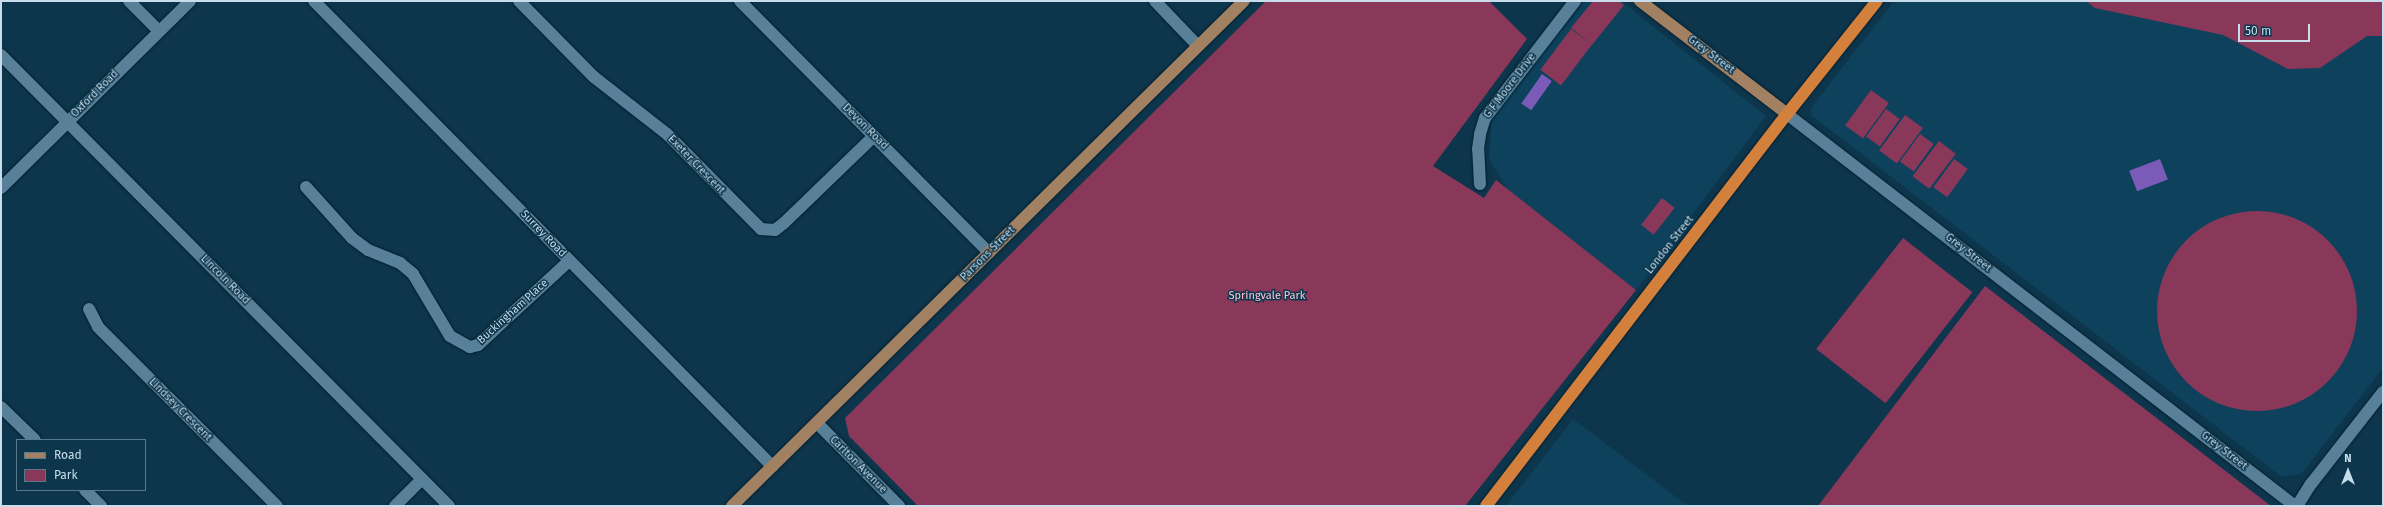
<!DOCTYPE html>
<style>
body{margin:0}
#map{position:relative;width:2384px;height:507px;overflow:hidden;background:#0d364c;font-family:"Fira Sans",sans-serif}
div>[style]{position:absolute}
.built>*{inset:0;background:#0d415c}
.green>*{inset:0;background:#89385a;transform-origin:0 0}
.round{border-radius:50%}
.water>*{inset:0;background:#7a5bb8;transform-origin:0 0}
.roads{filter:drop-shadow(0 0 1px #001d2d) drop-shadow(0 0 1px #001d2d)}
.minor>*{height:12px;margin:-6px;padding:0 6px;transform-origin:6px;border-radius:6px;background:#588099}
.major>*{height:12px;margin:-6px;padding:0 6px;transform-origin:6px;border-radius:6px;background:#a28062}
.highway>*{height:12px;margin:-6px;padding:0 6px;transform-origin:6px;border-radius:6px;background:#d4803d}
span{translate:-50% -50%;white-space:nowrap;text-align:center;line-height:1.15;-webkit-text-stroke:3px #0d364c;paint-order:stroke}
.street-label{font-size:11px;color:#c8ddeb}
.park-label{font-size:11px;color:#fdc4d7}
.frame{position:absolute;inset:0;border:2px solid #c8ddeb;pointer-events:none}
.legend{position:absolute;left:16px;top:439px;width:130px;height:52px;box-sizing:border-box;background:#0d364c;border:1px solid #58798c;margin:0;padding:5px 7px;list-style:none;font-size:12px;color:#c8ddeb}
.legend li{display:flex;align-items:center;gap:8px;height:20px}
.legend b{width:20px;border:1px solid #58798c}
.north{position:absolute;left:2328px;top:451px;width:40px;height:40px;-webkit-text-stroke:3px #0d364c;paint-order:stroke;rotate:0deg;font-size:11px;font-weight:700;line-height:16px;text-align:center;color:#c8ddeb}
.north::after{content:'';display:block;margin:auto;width:14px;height:18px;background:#c8ddeb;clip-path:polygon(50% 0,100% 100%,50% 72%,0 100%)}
.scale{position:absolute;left:2238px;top:24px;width:72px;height:18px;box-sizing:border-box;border:2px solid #c8ddeb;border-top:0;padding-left:5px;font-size:12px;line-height:14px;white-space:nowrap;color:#c8ddeb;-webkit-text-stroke:3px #0d364c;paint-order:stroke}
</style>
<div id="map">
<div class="built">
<i style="clip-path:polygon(1580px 1px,1621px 1px,1766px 116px,1636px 290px,1508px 190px,1489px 159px,1492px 119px)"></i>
<i style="clip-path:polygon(1894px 1px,2383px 1px,2383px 368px,2301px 474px,2282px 477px,1812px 116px,1811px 108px)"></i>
<i style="clip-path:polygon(1573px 419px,1688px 506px,1506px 506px)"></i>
</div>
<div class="green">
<i style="clip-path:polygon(1266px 1px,1489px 1px,1527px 39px,1433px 166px,1484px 198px,1496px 180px,1636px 290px,1465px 506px,918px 506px,849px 436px,845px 418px)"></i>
<i style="clip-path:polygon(1593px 1px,1619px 1px,1624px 5px,1592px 45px,1571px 28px)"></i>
<i style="clip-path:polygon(2086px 1px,2383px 1px,2383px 36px,2367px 36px,2320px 68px,2288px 69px,2223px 35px,2095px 8px)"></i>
<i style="left:1571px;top:29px;width:26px;height:51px;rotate:37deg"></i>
<i style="left:1871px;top:90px;width:22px;height:44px;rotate:36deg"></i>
<i style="left:1886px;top:109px;width:17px;height:34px;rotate:36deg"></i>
<i style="left:1905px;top:115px;width:22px;height:44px;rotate:36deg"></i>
<i style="left:1920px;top:134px;width:17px;height:34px;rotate:36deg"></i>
<i style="left:1939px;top:141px;width:21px;height:44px;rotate:37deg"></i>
<i style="left:1954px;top:159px;width:17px;height:35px;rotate:36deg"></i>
<i style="left:1662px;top:198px;width:16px;height:34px;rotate:38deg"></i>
<i class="round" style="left:2157px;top:211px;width:200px;height:200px"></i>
<i style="left:1903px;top:238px;width:88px;height:141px;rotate:38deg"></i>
<i style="clip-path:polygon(1985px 286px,2271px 506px,1818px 506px)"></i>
</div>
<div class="water">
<i style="left:1542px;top:74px;width:12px;height:36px;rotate:35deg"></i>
<i style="left:2160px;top:159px;width:22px;height:33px;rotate:69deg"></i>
</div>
<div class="roads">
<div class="minor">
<i style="left:129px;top:1px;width:42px;rotate:45deg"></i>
<i style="left:314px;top:1px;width:653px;rotate:45.43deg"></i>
<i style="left:519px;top:1px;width:107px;rotate:45.4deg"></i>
<i style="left:594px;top:77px;width:93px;rotate:38deg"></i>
<i style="left:667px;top:134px;width:134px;rotate:45.3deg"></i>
<i style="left:761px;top:229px;width:14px;rotate:4deg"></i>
<i style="left:775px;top:230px;width:11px;rotate:-38deg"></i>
<i style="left:784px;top:223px;width:125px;rotate:-44deg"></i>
<i style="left:740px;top:1px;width:354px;rotate:45.3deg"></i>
<i style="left:1155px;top:1px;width:62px;rotate:46.3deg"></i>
<i style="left:1px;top:55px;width:636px;rotate:45.19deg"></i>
<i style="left:1787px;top:114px;width:642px;rotate:37.66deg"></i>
<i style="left:1480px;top:184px;width:35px;rotate:-93deg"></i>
<i style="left:1478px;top:149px;width:15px;rotate:-82deg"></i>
<i style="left:1480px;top:134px;width:17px;rotate:-73deg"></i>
<i style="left:1485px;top:118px;width:148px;rotate:-52.4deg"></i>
<i style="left:306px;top:187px;width:69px;rotate:48deg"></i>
<i style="left:352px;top:238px;width:20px;rotate:37deg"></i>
<i style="left:368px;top:250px;width:35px;rotate:22deg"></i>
<i style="left:400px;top:263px;width:17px;rotate:40deg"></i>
<i style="left:413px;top:274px;width:72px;rotate:59.2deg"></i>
<i style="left:450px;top:336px;width:23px;rotate:29deg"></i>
<i style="left:470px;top:347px;width:8px;rotate:-14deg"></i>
<i style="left:478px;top:345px;width:124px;rotate:-42.7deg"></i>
<i style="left:1px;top:188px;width:266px;rotate:-44.7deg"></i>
<i style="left:89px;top:309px;width:20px;rotate:63deg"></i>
<i style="left:98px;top:327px;width:253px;rotate:45deg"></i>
<i style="left:1px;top:407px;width:47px;rotate:44.1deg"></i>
<i style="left:817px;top:423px;width:117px;rotate:45.3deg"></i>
<i style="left:85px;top:490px;width:23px;rotate:45deg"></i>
<i style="left:395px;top:506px;width:38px;rotate:-45deg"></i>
<i style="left:2297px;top:506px;width:26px;rotate:-58deg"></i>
<i style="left:2311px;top:484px;width:117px;rotate:-52deg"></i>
</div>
<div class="major">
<i style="left:1640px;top:1px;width:185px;rotate:37.5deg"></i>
<i style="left:732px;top:506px;width:719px;rotate:-44.61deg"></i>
</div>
<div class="highway">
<i style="left:1486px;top:506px;width:494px;rotate:-52.5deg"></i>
<i style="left:1787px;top:114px;width:144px;rotate:-51.5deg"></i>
</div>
</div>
<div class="street-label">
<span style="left:1711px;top:55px;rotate:37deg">Grey Street</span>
<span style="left:1510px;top:86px;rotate:-53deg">G F Moore Drive</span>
<span style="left:95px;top:94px;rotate:-45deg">Oxford Road</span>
<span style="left:865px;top:127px;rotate:45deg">Devon Road</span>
<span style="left:696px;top:165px;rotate:46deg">Exeter Crescent</span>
<span style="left:543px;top:234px;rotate:46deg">Surrey Road</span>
<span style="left:1670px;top:245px;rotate:-52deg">London Street</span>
<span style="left:1968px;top:253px;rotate:38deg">Grey Street</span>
<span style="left:988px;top:254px;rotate:-45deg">Parsons Street</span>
<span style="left:225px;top:280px;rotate:45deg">Lincoln Road</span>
<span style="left:513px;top:312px;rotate:-42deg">Buckingham Place</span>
<span style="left:180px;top:410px;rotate:45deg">Lindsey Crescent</span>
<span style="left:2224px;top:451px;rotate:38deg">Grey Street</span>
<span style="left:858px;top:465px;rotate:45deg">Carlton Avenue</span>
</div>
<div class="park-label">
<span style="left:1267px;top:296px">Springvale Park</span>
</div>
<div class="frame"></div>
<ul class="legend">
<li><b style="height:5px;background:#a28062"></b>Road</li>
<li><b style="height:11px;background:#89385a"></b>Park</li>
</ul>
<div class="north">N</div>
<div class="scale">50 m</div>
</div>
